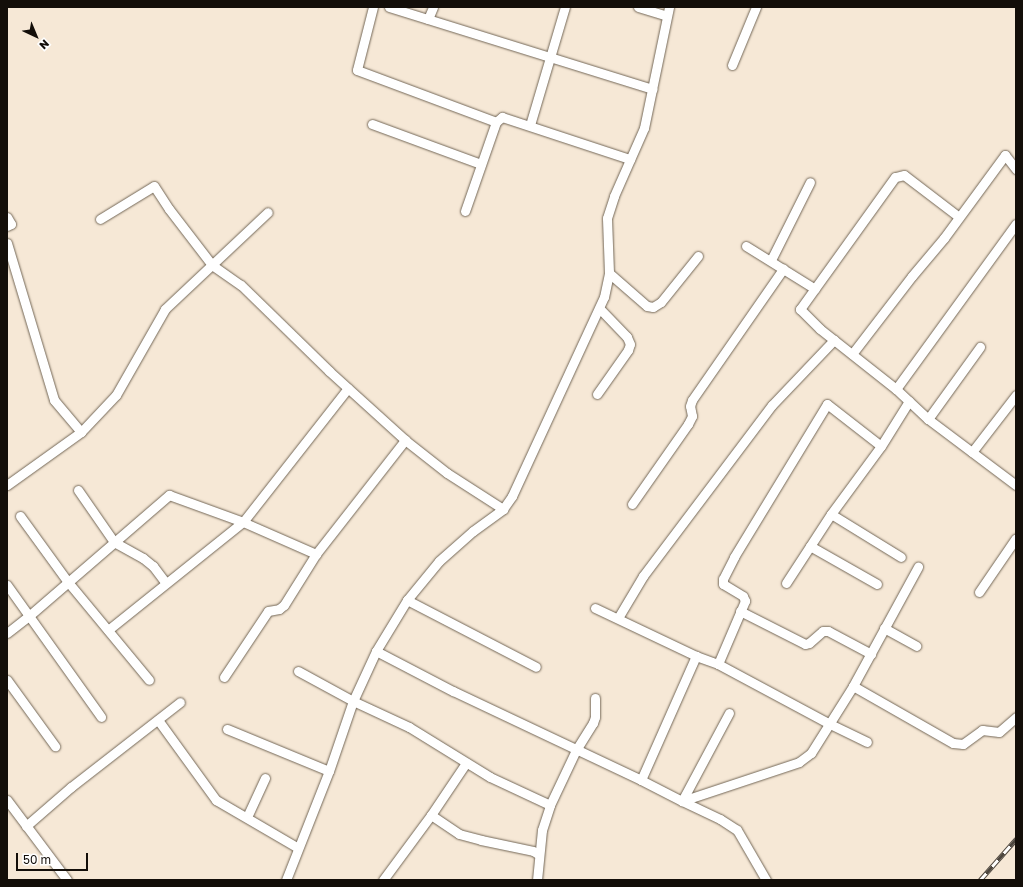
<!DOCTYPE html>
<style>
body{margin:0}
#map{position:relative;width:1023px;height:887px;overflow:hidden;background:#f6e8d6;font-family:"Golos Text",sans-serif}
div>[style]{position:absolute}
.roads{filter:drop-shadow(0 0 1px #736757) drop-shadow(0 0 1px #736757)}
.street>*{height:9px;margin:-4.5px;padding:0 4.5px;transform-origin:4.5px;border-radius:4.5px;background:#fff}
.rail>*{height:4.5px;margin-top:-2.25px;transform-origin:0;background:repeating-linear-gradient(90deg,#fff 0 9px,#4c453d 0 18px);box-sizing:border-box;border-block:1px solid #4c453d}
span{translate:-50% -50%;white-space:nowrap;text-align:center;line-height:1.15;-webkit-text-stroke:4px #fff;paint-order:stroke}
.frame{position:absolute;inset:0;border:8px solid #130e09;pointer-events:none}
.north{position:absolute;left:16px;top:16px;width:40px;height:40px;-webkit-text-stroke:3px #fff;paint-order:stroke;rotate:136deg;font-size:11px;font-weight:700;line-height:16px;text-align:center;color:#130e09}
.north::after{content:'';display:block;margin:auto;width:14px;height:18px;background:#130e09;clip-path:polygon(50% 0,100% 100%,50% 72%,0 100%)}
.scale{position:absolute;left:16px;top:853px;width:72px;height:18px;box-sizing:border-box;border:2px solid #130e09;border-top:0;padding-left:5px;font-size:12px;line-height:14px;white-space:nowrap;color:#130e09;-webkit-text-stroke:3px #fff;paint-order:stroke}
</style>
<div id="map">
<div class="roads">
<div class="street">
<i style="left:373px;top:7px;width:65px;rotate:104.3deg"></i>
<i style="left:357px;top:70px;width:148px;rotate:20.5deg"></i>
<i style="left:389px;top:7px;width:276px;rotate:17.3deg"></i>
<i style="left:638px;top:7px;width:30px;rotate:17deg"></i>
<i style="left:428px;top:19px;width:13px;rotate:-67deg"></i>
<i style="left:732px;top:65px;width:63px;rotate:-67.5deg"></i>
<i style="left:372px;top:124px;width:116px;rotate:20.2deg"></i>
<i style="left:530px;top:125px;width:123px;rotate:-73.5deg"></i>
<i style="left:465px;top:211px;width:94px;rotate:-70.8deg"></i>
<i style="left:496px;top:122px;width:8px;rotate:-40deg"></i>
<i style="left:502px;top:117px;width:135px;rotate:18.2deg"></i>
<i style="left:7px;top:217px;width:8px;rotate:60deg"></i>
<i style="left:11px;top:224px;width:4px;rotate:153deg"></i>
<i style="left:959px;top:217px;width:69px;rotate:-142.6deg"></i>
<i style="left:904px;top:175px;width:9px;rotate:167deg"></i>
<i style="left:895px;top:177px;width:163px;rotate:125.7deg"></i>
<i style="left:800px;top:309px;width:28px;rotate:45deg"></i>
<i style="left:820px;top:329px;width:97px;rotate:38.3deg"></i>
<i style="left:896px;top:389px;width:44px;rotate:43.2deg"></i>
<i style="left:928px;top:419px;width:110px;rotate:36.9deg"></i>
<i style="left:100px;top:219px;width:63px;rotate:-31.4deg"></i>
<i style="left:154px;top:186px;width:27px;rotate:57deg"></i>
<i style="left:169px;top:209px;width:71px;rotate:52.5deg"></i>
<i style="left:212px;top:265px;width:35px;rotate:35deg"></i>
<i style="left:241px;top:285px;width:123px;rotate:44.3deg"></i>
<i style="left:329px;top:371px;width:103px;rotate:42.2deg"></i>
<i style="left:405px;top:440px;width:53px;rotate:38.2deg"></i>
<i style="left:447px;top:473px;width:67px;rotate:32.7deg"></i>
<i style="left:7px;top:243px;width:164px;rotate:73.3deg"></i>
<i style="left:54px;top:400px;width:42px;rotate:49.8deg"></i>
<i style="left:81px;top:432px;width:91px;rotate:144.4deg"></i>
<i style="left:746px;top:246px;width:81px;rotate:31.9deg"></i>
<i style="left:771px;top:260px;width:87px;rotate:-63.4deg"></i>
<i style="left:609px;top:273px;width:50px;rotate:41deg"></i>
<i style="left:647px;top:306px;width:6px;rotate:9deg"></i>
<i style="left:653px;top:307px;width:9px;rotate:-32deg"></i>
<i style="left:661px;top:302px;width:59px;rotate:-51.2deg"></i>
<i style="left:852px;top:354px;width:98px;rotate:-52.4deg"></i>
<i style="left:912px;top:276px;width:50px;rotate:-49.9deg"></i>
<i style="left:944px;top:238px;width:103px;rotate:-53.7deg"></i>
<i style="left:1005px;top:155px;width:18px;rotate:52deg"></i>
<i style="left:896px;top:389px;width:204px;rotate:-54deg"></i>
<i style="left:597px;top:394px;width:54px;rotate:-54.8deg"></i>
<i style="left:628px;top:350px;width:6px;rotate:-72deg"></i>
<i style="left:630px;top:344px;width:8px;rotate:-113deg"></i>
<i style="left:627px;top:337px;width:40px;rotate:-134deg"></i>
<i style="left:928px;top:419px;width:89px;rotate:-54.2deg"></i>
<i style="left:81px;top:432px;width:51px;rotate:-46.6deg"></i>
<i style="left:116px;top:395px;width:99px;rotate:-60.3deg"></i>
<i style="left:165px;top:309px;width:141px;rotate:-43.3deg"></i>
<i style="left:972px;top:452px;width:72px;rotate:-52.3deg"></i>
<i style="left:78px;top:490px;width:63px;rotate:55.3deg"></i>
<i style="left:114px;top:542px;width:33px;rotate:29deg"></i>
<i style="left:143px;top:558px;width:13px;rotate:39deg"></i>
<i style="left:153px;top:566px;width:21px;rotate:53deg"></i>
<i style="left:632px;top:504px;width:98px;rotate:-55deg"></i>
<i style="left:688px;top:424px;width:9px;rotate:-63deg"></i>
<i style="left:692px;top:416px;width:10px;rotate:-101deg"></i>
<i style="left:690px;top:406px;width:6px;rotate:-72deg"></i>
<i style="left:692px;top:400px;width:160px;rotate:-55.2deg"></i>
<i style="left:831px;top:514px;width:82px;rotate:31.6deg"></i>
<i style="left:20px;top:516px;width:82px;rotate:54deg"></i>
<i style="left:68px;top:582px;width:127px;rotate:50.4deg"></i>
<i style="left:810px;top:546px;width:77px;rotate:29.6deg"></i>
<i style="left:786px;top:583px;width:82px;rotate:-56.9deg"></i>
<i style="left:831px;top:514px;width:84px;rotate:-53.7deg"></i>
<i style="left:881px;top:446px;width:53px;rotate:-58.1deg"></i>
<i style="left:7px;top:585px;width:162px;rotate:54.5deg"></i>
<i style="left:979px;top:592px;width:65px;rotate:-55.6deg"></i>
<i style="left:407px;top:600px;width:145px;rotate:27.4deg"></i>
<i style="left:595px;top:608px;width:112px;rotate:25.4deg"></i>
<i style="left:696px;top:656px;width:23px;rotate:20deg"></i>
<i style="left:718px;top:664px;width:127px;rotate:28.2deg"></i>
<i style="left:830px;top:724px;width:41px;rotate:25.9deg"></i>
<i style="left:740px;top:611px;width:73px;rotate:26.9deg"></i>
<i style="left:805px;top:644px;width:4px;rotate:-14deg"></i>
<i style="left:809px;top:643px;width:18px;rotate:-41deg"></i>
<i style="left:823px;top:631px;width:5px"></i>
<i style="left:828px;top:631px;width:49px;rotate:28.1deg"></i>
<i style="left:618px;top:618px;width:49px;rotate:-59.2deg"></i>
<i style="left:643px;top:576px;width:214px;rotate:-53deg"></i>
<i style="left:772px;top:405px;width:90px;rotate:-46.4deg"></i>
<i style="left:884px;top:628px;width:37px;rotate:29deg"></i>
<i style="left:108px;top:630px;width:173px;rotate:-38.7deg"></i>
<i style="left:243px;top:522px;width:170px;rotate:-51.9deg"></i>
<i style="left:7px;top:633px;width:29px;rotate:-38deg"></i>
<i style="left:30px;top:615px;width:184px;rotate:-40.8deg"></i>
<i style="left:169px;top:495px;width:79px;rotate:20deg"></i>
<i style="left:243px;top:522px;width:80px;rotate:23.7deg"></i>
<i style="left:376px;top:651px;width:87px;rotate:27.5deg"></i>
<i style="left:453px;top:691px;width:208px;rotate:25.3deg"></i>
<i style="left:641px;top:780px;width:46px;rotate:27.1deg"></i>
<i style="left:682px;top:801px;width:123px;rotate:-18.4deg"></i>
<i style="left:799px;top:762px;width:15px;rotate:-37deg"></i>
<i style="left:811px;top:753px;width:79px;rotate:-57.9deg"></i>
<i style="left:853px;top:686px;width:136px;rotate:-61.4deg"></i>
<i style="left:718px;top:664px;width:69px;rotate:-66.8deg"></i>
<i style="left:745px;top:601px;width:5px;rotate:-112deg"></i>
<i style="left:743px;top:596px;width:23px;rotate:-149deg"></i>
<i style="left:723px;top:584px;width:5px;rotate:-90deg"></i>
<i style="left:723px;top:579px;width:25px;rotate:-63deg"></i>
<i style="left:734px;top:557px;width:179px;rotate:-58.7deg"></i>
<i style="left:827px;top:404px;width:68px;rotate:37.9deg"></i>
<i style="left:298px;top:671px;width:63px;rotate:28.6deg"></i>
<i style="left:353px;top:701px;width:62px;rotate:24.9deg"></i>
<i style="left:409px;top:727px;width:95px;rotate:31.7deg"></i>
<i style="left:490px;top:777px;width:66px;rotate:25deg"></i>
<i style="left:224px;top:677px;width:79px;rotate:-56.3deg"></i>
<i style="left:268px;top:611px;width:11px;rotate:-10deg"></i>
<i style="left:279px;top:609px;width:6px;rotate:-39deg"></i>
<i style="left:284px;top:605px;width:60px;rotate:-57.9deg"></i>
<i style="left:316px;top:554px;width:145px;rotate:-52deg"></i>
<i style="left:7px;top:680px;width:82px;rotate:54deg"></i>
<i style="left:853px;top:686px;width:115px;rotate:29.7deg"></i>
<i style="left:953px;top:743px;width:10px;rotate:6deg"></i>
<i style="left:963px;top:744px;width:24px;rotate:-36deg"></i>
<i style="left:982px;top:730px;width:17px;rotate:7deg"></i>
<i style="left:999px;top:732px;width:23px;rotate:-41deg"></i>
<i style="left:729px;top:713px;width:100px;rotate:118.1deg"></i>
<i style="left:682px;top:801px;width:42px;rotate:25.3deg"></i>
<i style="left:720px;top:819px;width:20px;rotate:33deg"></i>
<i style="left:737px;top:830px;width:58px;rotate:59.9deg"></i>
<i style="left:158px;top:720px;width:99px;rotate:54.1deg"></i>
<i style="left:216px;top:800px;width:95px;rotate:30.3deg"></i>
<i style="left:227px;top:729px;width:110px;rotate:22.4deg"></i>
<i style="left:641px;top:780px;width:136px;rotate:-66.1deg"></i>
<i style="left:7px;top:800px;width:100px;rotate:53.1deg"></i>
<i style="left:431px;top:815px;width:34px;rotate:34deg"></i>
<i style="left:459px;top:834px;width:23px;rotate:15deg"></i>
<i style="left:481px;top:840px;width:53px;rotate:11.9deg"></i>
<i style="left:533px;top:851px;width:6px;rotate:31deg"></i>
<i style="left:247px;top:817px;width:43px;rotate:-65.2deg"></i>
<i style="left:26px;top:826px;width:60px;rotate:-40.9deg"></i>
<i style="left:71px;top:787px;width:138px;rotate:-37.9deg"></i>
<i style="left:286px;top:880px;width:117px;rotate:-68.5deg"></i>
<i style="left:329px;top:771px;width:74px;rotate:-71.1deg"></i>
<i style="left:353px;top:701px;width:55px;rotate:-65.3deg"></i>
<i style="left:376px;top:651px;width:60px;rotate:-58.7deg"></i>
<i style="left:407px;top:600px;width:50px;rotate:-50.6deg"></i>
<i style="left:439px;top:561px;width:45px;rotate:-41.4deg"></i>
<i style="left:473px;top:531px;width:37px;rotate:-36deg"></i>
<i style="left:503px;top:509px;width:16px;rotate:-55deg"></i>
<i style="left:512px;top:496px;width:219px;rotate:-65.2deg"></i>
<i style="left:604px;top:297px;width:25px;rotate:-78deg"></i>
<i style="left:609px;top:273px;width:55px;rotate:-92.1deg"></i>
<i style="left:607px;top:218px;width:23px;rotate:-72deg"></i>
<i style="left:614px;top:196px;width:74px;rotate:-66.2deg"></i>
<i style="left:644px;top:128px;width:124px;rotate:-78.3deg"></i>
<i style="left:383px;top:880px;width:81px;rotate:-53.6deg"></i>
<i style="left:431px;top:815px;width:63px;rotate:-56.1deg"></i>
<i style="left:537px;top:880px;width:50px;rotate:-84.3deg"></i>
<i style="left:542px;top:830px;width:26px;rotate:-72deg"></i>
<i style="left:550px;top:805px;width:61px;rotate:-64.7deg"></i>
<i style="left:576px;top:750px;width:32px;rotate:-58deg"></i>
<i style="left:593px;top:723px;width:6px;rotate:-72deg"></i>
<i style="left:595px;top:717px;width:19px;rotate:-90deg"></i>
</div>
</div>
<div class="rail">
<i style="left:980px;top:880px;width:55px;rotate:-48.7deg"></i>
</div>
<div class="frame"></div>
<div class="north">N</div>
<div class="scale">50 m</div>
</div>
